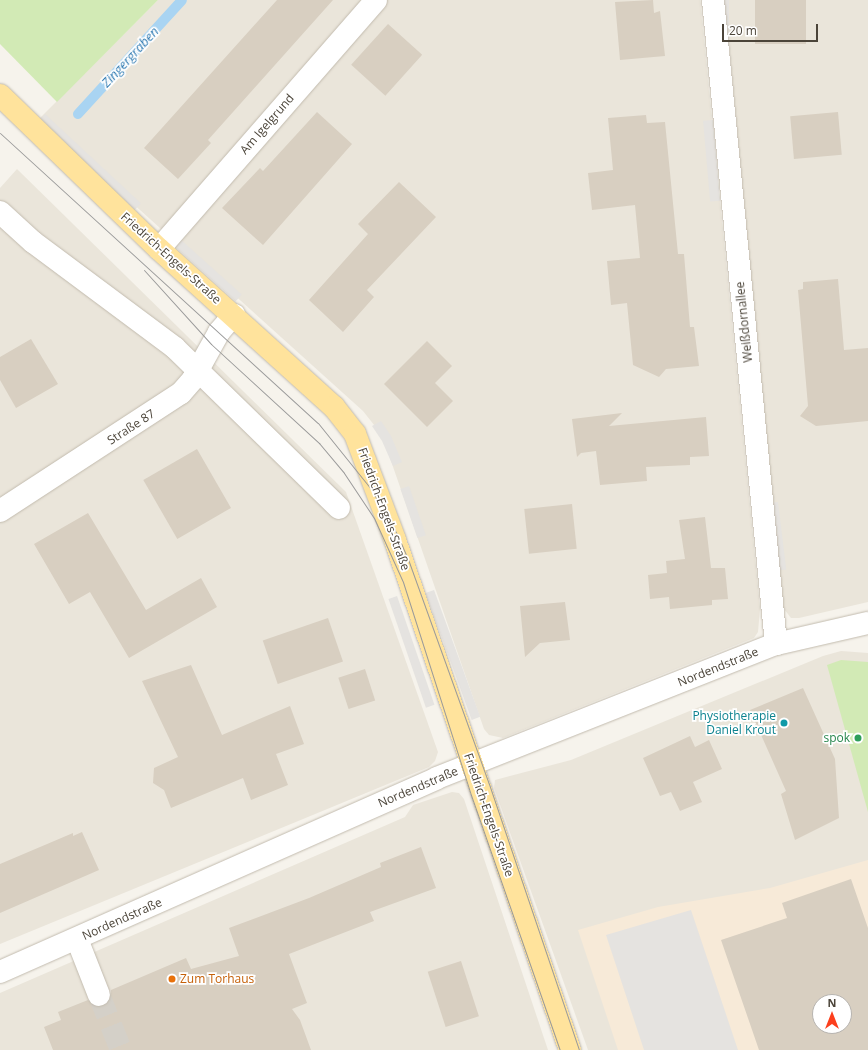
<!DOCTYPE html>
<meta charset="utf-8">
<style>
body{margin:0}
#map{position:relative;width:868px;height:1050px;overflow:hidden;background:#f6f3ec;font-family:"Open Sans",sans-serif}
div>[style]{position:absolute}
.residential>*{inset:0;background:#eae5da}
.commercial>*{inset:0;background:#f7ead8}
.green>*{inset:0;background:#d2eab5}
.parking>*{inset:0;background:#e5e3e0;transform-origin:0 0}
.stream>*{height:10px;margin:-5px;padding:0 5px;transform-origin:5px;border-radius:5px;background:#a9d4f2}
.building>*{inset:0;background:#d8cfc1;transform-origin:0 0}
.minor-tunnel>*{height:22px;margin-top:-11px;transform-origin:0;background:repeating-linear-gradient(90deg,#d4d0c8 0 22px,transparent 0 33px)}
.roads{filter:drop-shadow(0 0 1px #c2bbae) drop-shadow(0 0 1px #c2bbae)}
.minor>*{height:22px;margin:-11px;padding:0 11px;transform-origin:11px;border-radius:11px;background:#fff}
.major>*{height:22px;margin:-11px;padding:0 11px;transform-origin:11px;border-radius:11px;background:#ffe39c}
.tram>*{height:1px;margin:-0.5px;padding:0 0.5px;transform-origin:0.5px;border-radius:0.5px;background:#9a9a9a}
.dots>*{width:11px;height:11px;translate:-50% -50%;box-sizing:border-box;border:2px solid #fff;border-radius:50%}
span{translate:-50% -50%;white-space:nowrap;text-align:center;line-height:1.15;-webkit-text-stroke:3.5px #fff;paint-order:stroke}
.street-label{font-size:12px;color:#4b4439}
.culture-label{font-size:12px;color:#0d838f}
.right{translate:-100% -50%;text-align:right}
.leisure-label{font-size:12px;color:#27864d}
.food-label{font-size:12px;color:#c56008}
.left{translate:0 -50%;text-align:left}
.water-label{font-size:13px;color:#2e7ab2;font-style:italic}
.north{position:absolute;left:812px;top:994px;width:40px;height:40px;box-sizing:border-box;background:#fff;border:1px solid #b7b4b0;border-radius:50%;rotate:0deg;font-size:11px;font-weight:700;line-height:16px;text-align:center;color:#4b4439}
.north::after{content:'';display:block;margin:auto;width:14px;height:18px;background:#fc3f1d;clip-path:polygon(50% 0,100% 100%,50% 72%,0 100%)}
.scale{position:absolute;left:722px;top:24px;width:96px;height:18px;box-sizing:border-box;border:2px solid #4b4439;border-top:0;padding-left:5px;font-size:12px;line-height:14px;white-space:nowrap;color:#4b4439;-webkit-text-stroke:3px #fff;paint-order:stroke}
</style>
<div id="map">
<div class="residential">
<i style="clip-path:polygon(158px 0,700px 0,760px 609px,758px 632px,754px 638px,503px 738px,489px 735px,484px 729px,382px 435px,363px 411px,39px 119px)"></i>
<i style="clip-path:polygon(725px 0,868px 0,868px 602px,799px 618px,791px 618px,781px 605px)"></i>
<i style="clip-path:polygon(17px 169px,346px 492px,438px 752px,435px 761px,429px 767px,0 944px,0 188px)"></i>
<i style="clip-path:polygon(evenodd,841px 651px,868px 653px,868px 1050px,588px 1050px,494px 788px,495px 780px,571px 760px,823px 656px,841px 651px,820px 1002px,844px 1002px,844px 1026px,820px 1026px,820px 1002px)"></i>
<i style="clip-path:polygon(452px 792px,459px 793px,464px 799px,548px 1050px,0 1050px,0 993px,405px 817px,413px 805px)"></i>
</div>
<div class="commercial">
<i style="clip-path:polygon(evenodd,868px 860px,868px 1050px,618px 1050px,578px 930px,658px 907px,770px 888px,868px 860px,820px 1002px,844px 1002px,844px 1026px,820px 1026px,820px 1002px)"></i>
</div>
<div class="green">
<i style="clip-path:polygon(0 0,158px 0,57px 102px,0 44px)"></i>
<i style="clip-path:polygon(841px 660px,868px 662px,868px 812px,827px 665px)"></i>
</div>
<div class="parking">
<i style="left:719px;top:0;width:10px;height:166px"></i>
<i style="left:45px;top:114px;width:131px;height:9px;rotate:43deg"></i>
<i style="left:713px;top:120px;width:81px;height:10px;rotate:85deg"></i>
<i style="left:180px;top:239px;width:83px;height:9px;rotate:42deg"></i>
<i style="clip-path:polygon(381px 421px,391px 436px,402px 462px,393px 466px,382px 441px,372px 426px)"></i>
<i style="left:409px;top:486px;width:52px;height:9px;rotate:71deg"></i>
<i style="left:778px;top:502px;width:68px;height:9px;rotate:83deg"></i>
<i style="left:434px;top:590px;width:135px;height:9px;rotate:70deg"></i>
<i style="left:397px;top:596px;width:115px;height:9px;rotate:71deg"></i>
<i style="clip-path:polygon(691px 910px,738px 1050px,644px 1050px,606px 935px)"></i>
</div>
<div class="stream">
<i style="left:78px;top:114px;width:154px;rotate:-47.6deg"></i>
</div>
<div class="building">
<i style="clip-path:polygon(277px 0,333px 0,208px 140px,211px 143px,178px 179px,144px 148px)"></i>
<i style="clip-path:polygon(653px 0,654px 13px,660px 11px,665px 56px,620px 60px,615px 2px)"></i>
<i style="left:755px;top:0;width:51px;height:44px"></i>
<i style="left:388px;top:24px;width:46px;height:55px;rotate:42deg"></i>
<i style="clip-path:polygon(317px 112px,352px 144px,263px 245px,222px 208px,260px 168px,263px 171px)"></i>
<i style="left:838px;top:112px;width:43px;height:48px;rotate:85deg"></i>
<i style="clip-path:polygon(646px 115px,647px 123px,665px 122px,678px 254px,684px 254px,690px 327px,694px 327px,699px 366px,666px 369px,659px 377px,633px 365px,627px 303px,611px 305px,607px 261px,640px 258px,635px 205px,592px 210px,588px 173px,613px 170px,608px 118px)"></i>
<i style="clip-path:polygon(399px 182px,436px 217px,367px 290px,374px 297px,343px 332px,309px 300px,368px 234px,358px 224px)"></i>
<i style="clip-path:polygon(838px 279px,844px 350px,868px 348px,868px 421px,816px 426px,800px 416px,808px 406px,798px 290px,803px 289px,803px 282px)"></i>
<i style="clip-path:polygon(31px 339px,58px 384px,16px 408px,0 380px,0 357px)"></i>
<i style="clip-path:polygon(427px 341px,452px 366px,435px 383px,453px 401px,427px 427px,384px 384px)"></i>
<i style="clip-path:polygon(622px 413px,609px 426px,706px 417px,709px 456px,690px 457px,690px 465px,646px 467px,647px 481px,600px 485px,596px 451px,581px 453px,577px 457px,572px 419px)"></i>
<i style="left:197px;top:449px;width:68px;height:62px;rotate:60deg"></i>
<i style="left:572px;top:504px;width:45px;height:48px;rotate:84deg"></i>
<i style="clip-path:polygon(88px 513px,146px 610px,201px 578px,217px 607px,129px 658px,90px 592px,69px 604px,34px 544px)"></i>
<i style="clip-path:polygon(705px 517px,711px 568px,725px 568px,728px 599px,712px 600px,712px 605px,670px 609px,669px 597px,650px 599px,648px 575px,667px 573px,666px 561px,685px 559px,679px 520px)"></i>
<i style="clip-path:polygon(565px 602px,570px 640px,540px 643px,525px 657px,520px 606px)"></i>
<i style="left:328px;top:618px;width:46px;height:69px;rotate:71deg"></i>
<i style="clip-path:polygon(191px 665px,222px 735px,290px 706px,304px 744px,276px 754px,288px 785px,251px 800px,243px 778px,171px 808px,164px 790px,153px 783px,154px 768px,178px 757px,142px 681px)"></i>
<i style="left:365px;top:669px;width:33px;height:28px;rotate:72deg"></i>
<i style="clip-path:polygon(803px 688px,835px 759px,839px 818px,795px 840px,781px 794px,786px 791px,750px 710px)"></i>
<i style="clip-path:polygon(690px 736px,695px 747px,709px 740px,722px 769px,693px 782px,702px 802px,680px 811px,671px 792px,660px 796px,643px 758px)"></i>
<i style="clip-path:polygon(82px 832px,99px 870px,0 913px,0 864px,73px 833px,73px 836px)"></i>
<i style="clip-path:polygon(421px 847px,436px 888px,370px 912px,374px 921px,289px 954px,307px 1003px,292px 1009px,300px 1020px,311px 1050px,53px 1050px,44px 1027px,61px 1020px,58px 1012px,88px 1000px,97px 1007px,104px 1006px,111px 997px,111px 990px,186px 958px,191px 969px,239px 956px,229px 928px,309px 898px,381px 867px,380px 863px)"></i>
<i style="clip-path:polygon(evenodd,851px 879px,868px 928px,868px 1050px,759px 1050px,721px 940px,787px 918px,782px 903px,851px 879px,820px 1002px,844px 1002px,844px 1026px,820px 1026px,820px 1002px)"></i>
<i style="left:461px;top:961px;width:58px;height:35px;rotate:72deg"></i>
</div>
<div class="minor-tunnel">
<i style="left:99px;top:995px;width:59px;rotate:68.2deg"></i>
</div>
<div class="roads">
<div class="minor">
<i style="left:713px;top:0;width:647px;rotate:84.41deg"></i>
<i style="left:0;top:212px;width:45px;rotate:42.3deg"></i>
<i style="left:33px;top:242px;width:177px;rotate:36.7deg"></i>
<i style="left:175px;top:348px;width:229px;rotate:44.3deg"></i>
<i style="left:159px;top:249px;width:330px;rotate:-48.9deg"></i>
<i style="left:0;top:511px;width:216px;rotate:-33.1deg"></i>
<i style="left:181px;top:393px;width:18px;rotate:-49deg"></i>
<i style="left:193px;top:379px;width:54px;rotate:-61deg"></i>
<i style="left:219px;top:332px;width:23px;rotate:-49deg"></i>
<i style="left:77px;top:939px;width:60px;rotate:68.6deg"></i>
<i style="left:0;top:972px;width:478px;rotate:-23.9deg"></i>
<i style="left:437px;top:778px;width:365px;rotate:-21.6deg"></i>
<i style="left:776px;top:644px;width:94px;rotate:-12.9deg"></i>
</div>
<div class="major">
<i style="left:0;top:95px;width:221px;rotate:44.1deg"></i>
<i style="left:159px;top:249px;width:236px;rotate:42.1deg"></i>
<i style="left:334px;top:407px;width:34px;rotate:52deg"></i>
<i style="left:355px;top:434px;width:113px;rotate:69.3deg"></i>
<i style="left:395px;top:540px;width:539px;rotate:71.06deg"></i>
</div>
</div>
<div class="tram">
<i style="left:0;top:133px;width:430px;rotate:42.4deg"></i>
<i style="left:318px;top:423px;width:85px;rotate:51.2deg"></i>
<i style="left:371px;top:489px;width:54px;rotate:60.1deg"></i>
<i style="left:398px;top:536px;width:28px;rotate:67deg"></i>
<i style="left:409px;top:562px;width:236px;rotate:70.2deg"></i>
<i style="left:489px;top:784px;width:281px;rotate:71.3deg"></i>
<i style="left:144px;top:270px;width:100px;rotate:47.8deg"></i>
<i style="left:211px;top:344px;width:147px;rotate:42.5deg"></i>
<i style="left:319px;top:443px;width:39px;rotate:50deg"></i>
<i style="left:344px;top:473px;width:54px;rotate:56.3deg"></i>
<i style="left:374px;top:518px;width:70px;rotate:65.6deg"></i>
<i style="left:403px;top:582px;width:224px;rotate:72.3deg"></i>
<i style="left:471px;top:795px;width:270px;rotate:70.8deg"></i>
</div>
<div class="dots">
<i style="left:784px;top:723px;background:#0f9aa8"></i>
<i style="left:858px;top:738px;background:#2e9e5b"></i>
<i style="left:172px;top:979px;background:#e8710a"></i>
</div>
<div class="street-label">
<span style="left:267px;top:124px;rotate:-49deg">Am Igelgrund</span>
<span style="left:171px;top:258px;rotate:42deg">Friedrich-Engels-Straße</span>
<span style="left:744px;top:322px;rotate:-96deg">Weißdornallee</span>
<span style="left:131px;top:427px;rotate:-33deg">Straße 87</span>
<span style="left:384px;top:509px;rotate:70deg">Friedrich-Engels-Straße</span>
<span style="left:718px;top:667px;rotate:-22deg">Nordendstraße</span>
<span style="left:418px;top:787px;rotate:-23deg">Nordendstraße</span>
<span style="left:489px;top:815px;rotate:71deg">Friedrich-Engels-Straße</span>
<span style="left:122px;top:919px;rotate:-24deg">Nordendstraße</span>
</div>
<div class="culture-label">
<span class="right" style="left:776px;top:723px">Physiotherapie<br>Daniel Krout</span>
</div>
<div class="leisure-label">
<span class="right" style="left:850px;top:738px">spok</span>
</div>
<div class="food-label">
<span class="left" style="left:180px;top:979px">Zum Torhaus</span>
</div>
<div class="water-label">
<span style="left:130px;top:57px;rotate:-47deg">Zingergraben</span>
</div>
<div class="north">N</div>
<div class="scale">20 m</div>
</div>
